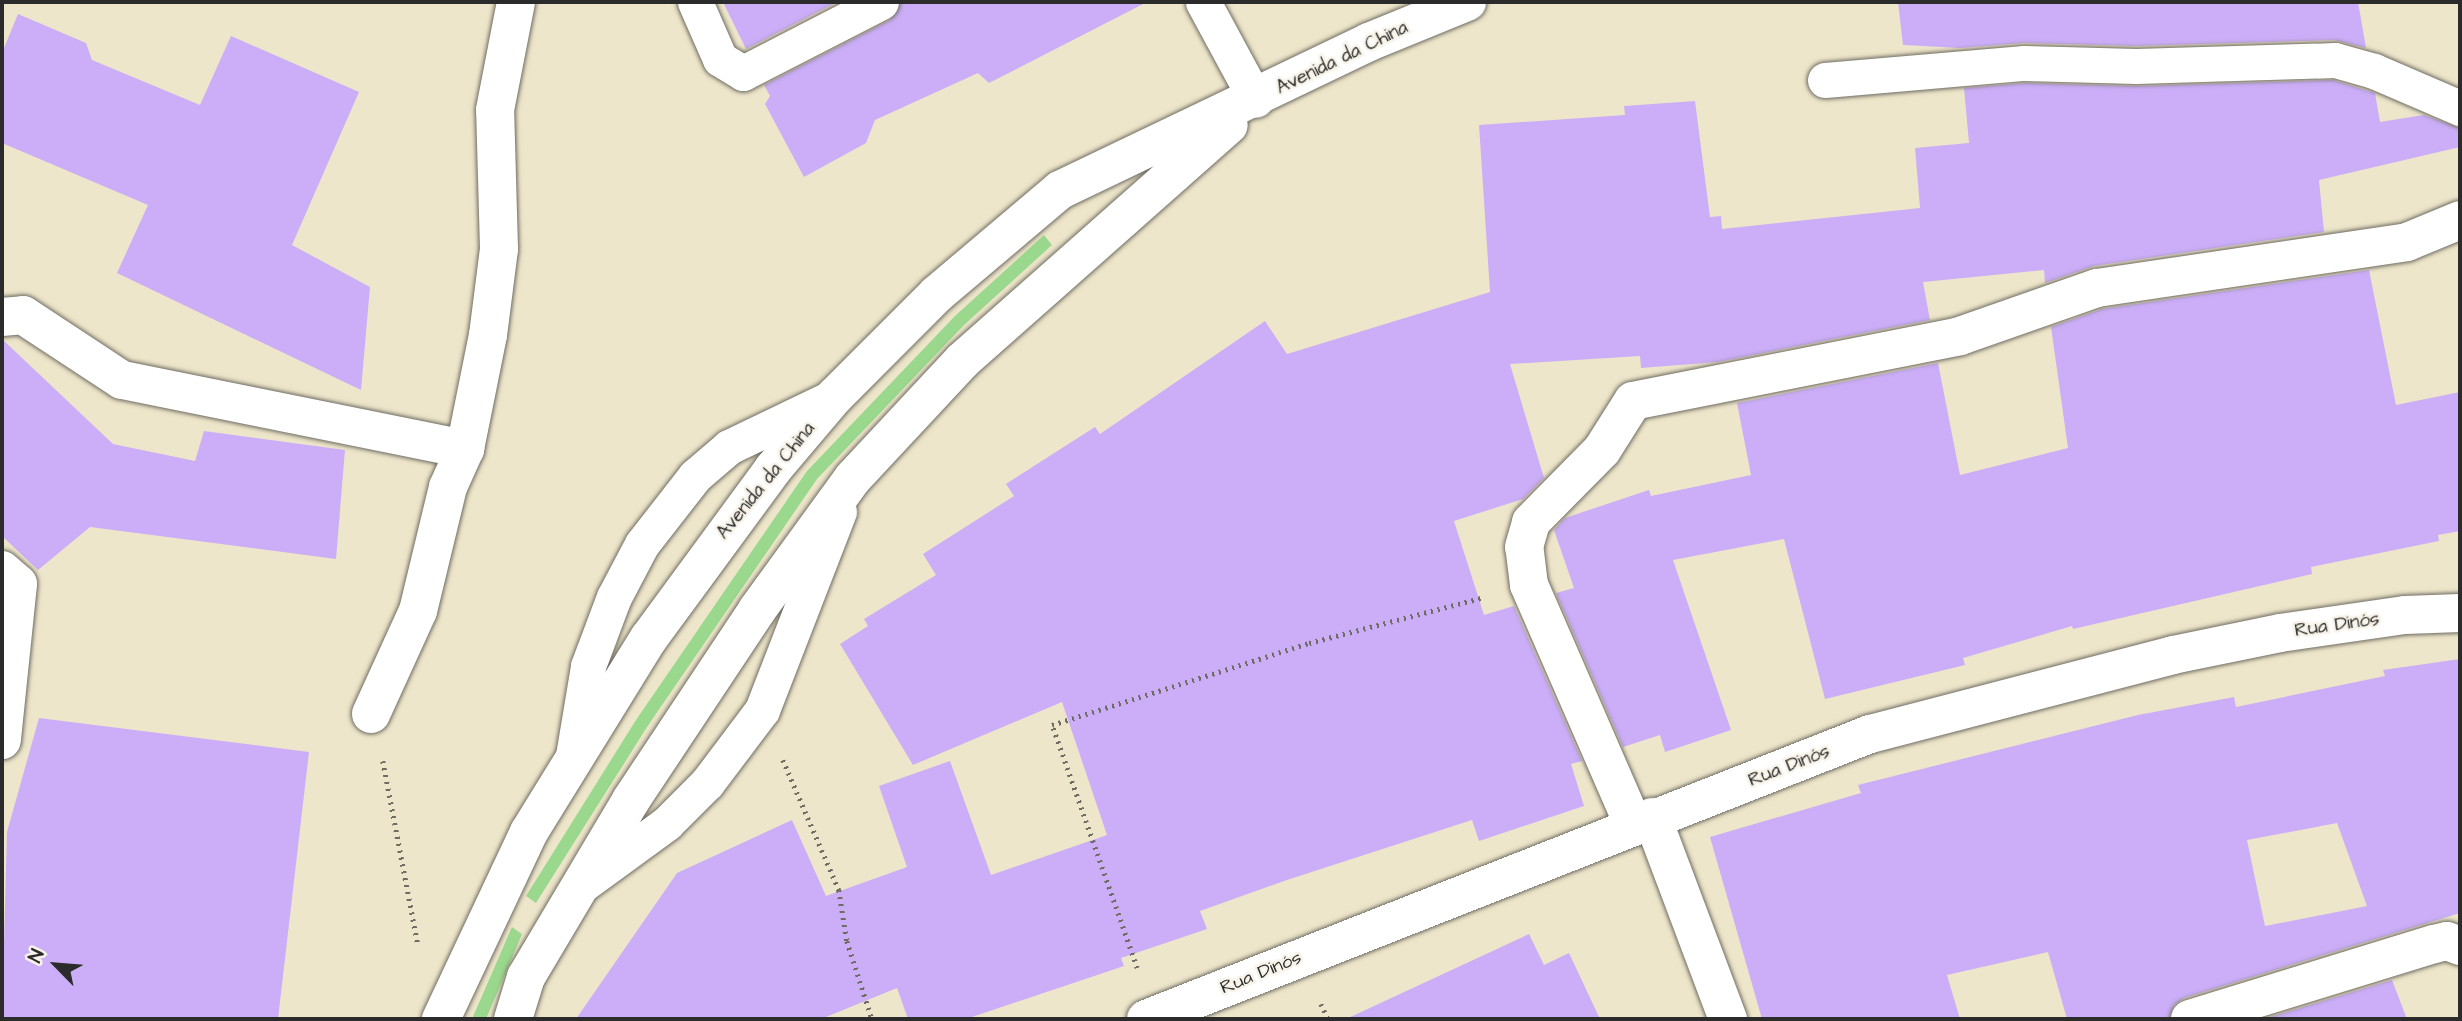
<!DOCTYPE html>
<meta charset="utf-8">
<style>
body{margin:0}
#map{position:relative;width:2462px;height:1021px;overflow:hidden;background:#eee6ca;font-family:"Architects Daughter",sans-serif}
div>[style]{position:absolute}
.green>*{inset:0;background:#9ad88d}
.building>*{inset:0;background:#cbaef7}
.path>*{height:4.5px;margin-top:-2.25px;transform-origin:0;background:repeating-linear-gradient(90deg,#6f6c63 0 2px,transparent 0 7px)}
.roads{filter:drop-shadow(0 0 2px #6f6c63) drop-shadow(0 0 2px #6f6c63)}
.lane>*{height:35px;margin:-17.5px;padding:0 17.5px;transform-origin:17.5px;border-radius:17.5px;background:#fff}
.street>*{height:38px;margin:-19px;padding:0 19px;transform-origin:19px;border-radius:19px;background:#fff}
.secondary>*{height:38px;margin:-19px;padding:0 19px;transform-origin:19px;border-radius:19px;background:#fff}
.primary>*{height:38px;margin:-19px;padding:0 19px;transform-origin:19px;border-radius:19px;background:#fff}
span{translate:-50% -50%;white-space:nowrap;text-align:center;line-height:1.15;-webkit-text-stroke:5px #f7f3e8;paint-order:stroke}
.street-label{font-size:19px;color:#2b2b2b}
.frame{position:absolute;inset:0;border:4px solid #2b2b2b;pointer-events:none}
.north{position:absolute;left:21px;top:930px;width:70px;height:70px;-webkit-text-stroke:5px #f7f3e8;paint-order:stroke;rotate:295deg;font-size:19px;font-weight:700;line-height:28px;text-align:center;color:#2b2b2b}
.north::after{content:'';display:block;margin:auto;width:24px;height:32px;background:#2b2b2b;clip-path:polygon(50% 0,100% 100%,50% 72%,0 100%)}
</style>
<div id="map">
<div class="green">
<i style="clip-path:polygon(1044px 235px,1052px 245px,964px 325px,817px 479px,647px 727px,536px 903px,526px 896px,636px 720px,807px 471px,955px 316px)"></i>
<i style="clip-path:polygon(512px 927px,522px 934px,486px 1019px,472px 1019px)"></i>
</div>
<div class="building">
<i style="clip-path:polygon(723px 2px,837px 2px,746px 49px)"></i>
<i style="clip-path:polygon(901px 2px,1147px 2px,989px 83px,978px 73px,875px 120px,866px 143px,804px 177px,765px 104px,770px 96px,764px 85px,890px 20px)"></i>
<i style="clip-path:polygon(1898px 2px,2358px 2px,2366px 48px,2334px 40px,2136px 46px,2024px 43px,1960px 48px,1903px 45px)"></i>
<i style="clip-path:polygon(18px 14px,86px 43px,92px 60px,200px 105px,231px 36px,359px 92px,292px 245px,370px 287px,361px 390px,117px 273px,148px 205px,2px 143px,2px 53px)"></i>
<i style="clip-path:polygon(2333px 80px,2375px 93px,2380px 122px,2424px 115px,2460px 128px,2460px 147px,2319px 180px,2324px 232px,2094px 266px,2045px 283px,2044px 270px,1923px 282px,1930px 320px,1718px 362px,1641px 368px,1640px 356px,1510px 364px,1544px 478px,1523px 499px,1454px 521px,1484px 615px,1514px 606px,1582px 761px,1571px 764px,1584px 806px,1479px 841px,1472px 820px,1287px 880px,1200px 911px,1207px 929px,1121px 958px,1124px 966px,966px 1019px,908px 1019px,897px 988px,821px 1019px,576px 1019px,677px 873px,792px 820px,826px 896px,907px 867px,879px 786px,950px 761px,991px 875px,1107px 835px,1062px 702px,913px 765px,840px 644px,868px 626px,864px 619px,936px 575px,923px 554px,1014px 496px,1006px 484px,1095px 427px,1100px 434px,1265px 321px,1287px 354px,1490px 292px,1479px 125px,1625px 115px,1624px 106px,1695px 101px,1710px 217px,1721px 216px,1722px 229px,1920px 208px,1915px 148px,1969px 143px,1964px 88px,2025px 83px,2137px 86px)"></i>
<i style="clip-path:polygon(2369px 270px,2396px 405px,2460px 392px,2460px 531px,2438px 535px,2439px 541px,2311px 567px,2312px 574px,2073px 629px,2072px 626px,1963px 658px,1965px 665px,1825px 699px,1784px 539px,1673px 560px,1731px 730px,1665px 752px,1660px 735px,1623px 747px,1556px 593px,1574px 588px,1554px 530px,1565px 518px,1649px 490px,1651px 496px,1751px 475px,1737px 403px,1938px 363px,1960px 475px,2068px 448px,2051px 327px,2102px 309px)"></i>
<i style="clip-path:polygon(2px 339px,113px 444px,195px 461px,204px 431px,345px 450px,336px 559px,90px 527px,38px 570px,2px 536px)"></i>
<i style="clip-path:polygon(evenodd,2460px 659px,2460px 913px,2184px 998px,2174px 1005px,2169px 1019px,2067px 1019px,2048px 952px,1947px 975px,1960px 1019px,1762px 1019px,1710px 837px,1861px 793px,1858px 785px,2138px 715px,2234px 697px,2236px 707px,2385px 676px,2383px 670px,2460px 659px,2337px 823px,2367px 906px,2265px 926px,2247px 840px,2337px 823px)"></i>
<i style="clip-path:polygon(39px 718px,309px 752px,278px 1019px,2px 1019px,7px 832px)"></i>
<i style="clip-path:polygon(1529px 934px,1544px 965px,1569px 953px,1600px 1019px,1346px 1019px)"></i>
<i style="clip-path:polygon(2392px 980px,2407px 1019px,2264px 1019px)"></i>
</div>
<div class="path">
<i style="left:783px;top:760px;width:142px;rotate:66.7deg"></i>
<i style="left:839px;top:890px;width:52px;rotate:81.1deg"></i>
<i style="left:847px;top:941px;width:82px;rotate:72.2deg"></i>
<i style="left:383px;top:761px;width:187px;rotate:79.2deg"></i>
<i style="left:1137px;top:968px;width:257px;rotate:-109.3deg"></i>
<i style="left:1052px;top:725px;width:270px;rotate:-17.7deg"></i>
<i style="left:1309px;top:643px;width:178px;rotate:-14.7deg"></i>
<i style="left:1321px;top:1004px;width:17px;rotate:65deg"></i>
</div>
<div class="roads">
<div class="lane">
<i style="left:695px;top:2px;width:62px;rotate:66.3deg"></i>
<i style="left:720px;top:59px;width:27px;rotate:31deg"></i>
<i style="left:743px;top:73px;width:155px;rotate:-27.2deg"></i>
<i style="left:1203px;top:2px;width:111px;rotate:61.6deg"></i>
<i style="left:1825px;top:80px;width:200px;rotate:-4.9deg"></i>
<i style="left:2024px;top:63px;width:112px;rotate:1.5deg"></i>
<i style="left:2136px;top:66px;width:199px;rotate:-1.7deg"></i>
<i style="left:2335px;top:60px;width:41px;rotate:15.8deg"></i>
<i style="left:2374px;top:71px;width:94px;rotate:23.3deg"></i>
<i style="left:573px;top:756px;width:91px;rotate:-80.5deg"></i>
<i style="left:588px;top:666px;width:74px;rotate:-69.4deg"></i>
<i style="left:614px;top:597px;width:60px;rotate:-62.2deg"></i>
<i style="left:642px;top:544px;width:86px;rotate:-52.1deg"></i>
<i style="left:695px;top:476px;width:45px;rotate:-40.5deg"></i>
<i style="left:729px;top:447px;width:118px;rotate:-25.7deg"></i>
<i style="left:581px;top:886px;width:107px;rotate:-36.2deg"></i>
<i style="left:667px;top:823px;width:57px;rotate:-45deg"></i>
<i style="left:707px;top:783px;width:91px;rotate:-53deg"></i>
<i style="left:762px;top:710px;width:213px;rotate:-68.8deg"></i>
</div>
<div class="street">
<i style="left:2px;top:317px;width:21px;rotate:-5deg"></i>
<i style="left:23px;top:315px;width:118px;rotate:33.3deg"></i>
<i style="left:122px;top:380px;width:350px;rotate:11.4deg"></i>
<i style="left:2px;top:570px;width:21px;rotate:41deg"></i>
<i style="left:18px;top:584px;width:157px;rotate:95.9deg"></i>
<i style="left:371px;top:714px;width:113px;rotate:-65.5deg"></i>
<i style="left:418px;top:611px;width:128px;rotate:-76.4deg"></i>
<i style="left:448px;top:487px;width:42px;rotate:-65.9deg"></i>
<i style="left:465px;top:449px;width:116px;rotate:-78.6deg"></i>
<i style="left:488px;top:335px;width:87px;rotate:-82.7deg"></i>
<i style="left:499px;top:249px;width:139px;rotate:-91.6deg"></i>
<i style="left:495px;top:110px;width:110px;rotate:-79deg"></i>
<i style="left:1652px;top:817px;width:216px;rotate:69.4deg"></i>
<i style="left:1633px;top:824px;width:261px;rotate:-113.5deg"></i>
<i style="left:1529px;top:585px;width:38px;rotate:-97deg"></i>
<i style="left:1524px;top:547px;width:26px;rotate:-74deg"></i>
<i style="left:1531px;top:522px;width:101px;rotate:-45.4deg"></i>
<i style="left:1602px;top:450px;width:58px;rotate:-57.7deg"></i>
<i style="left:1633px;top:401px;width:333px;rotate:-11.2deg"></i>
<i style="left:1960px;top:336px;width:145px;rotate:-19.3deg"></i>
<i style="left:2097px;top:288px;width:313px;rotate:-8.4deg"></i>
<i style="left:2407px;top:242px;width:57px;rotate:-22.5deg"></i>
<i style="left:2190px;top:1019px;width:255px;rotate:-17.1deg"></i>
<i style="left:2434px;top:944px;width:13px;rotate:-13deg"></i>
<i style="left:2447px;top:941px;width:14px;rotate:21deg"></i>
</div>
<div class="secondary">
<i style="left:1146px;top:1019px;width:778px;rotate:-21.49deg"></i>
<i style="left:1870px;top:734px;width:313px;rotate:-14.6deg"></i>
<i style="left:2173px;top:655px;width:109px;rotate:-11.6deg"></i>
<i style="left:2280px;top:633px;width:126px;rotate:-8.2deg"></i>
<i style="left:2405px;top:615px;width:55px;rotate:-2.1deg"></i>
</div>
<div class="primary">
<i style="left:441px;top:1019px;width:207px;rotate:-64.8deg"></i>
<i style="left:529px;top:832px;width:228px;rotate:-58.3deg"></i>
<i style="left:649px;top:638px;width:210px;rotate:-53.7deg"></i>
<i style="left:773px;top:469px;width:96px;rotate:-49.7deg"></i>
<i style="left:835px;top:396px;width:144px;rotate:-45deg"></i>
<i style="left:937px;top:294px;width:161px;rotate:-40.2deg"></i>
<i style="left:1060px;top:190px;width:343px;rotate:-25.6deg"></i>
<i style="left:1369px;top:42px;width:106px;rotate:-22.2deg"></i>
<i style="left:513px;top:1019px;width:44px;rotate:-72.8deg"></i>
<i style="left:526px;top:977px;width:206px;rotate:-59.3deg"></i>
<i style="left:631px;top:800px;width:228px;rotate:-56.4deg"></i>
<i style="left:757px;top:610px;width:163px;rotate:-54deg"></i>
<i style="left:853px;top:478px;width:160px;rotate:-47deg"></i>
<i style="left:962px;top:361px;width:356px;rotate:-41.5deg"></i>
</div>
</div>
<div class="street-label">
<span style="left:1342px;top:58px;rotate:-26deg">Avenida da China</span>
<span style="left:766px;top:481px;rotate:-51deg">Avenida da China</span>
<span style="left:2337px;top:625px;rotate:-8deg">Rua Dinós</span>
<span style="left:1789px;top:766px;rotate:-21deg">Rua Dinós</span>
<span style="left:1261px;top:973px;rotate:-22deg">Rua Dinós</span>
</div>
<div class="frame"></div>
<div class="north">N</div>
</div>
